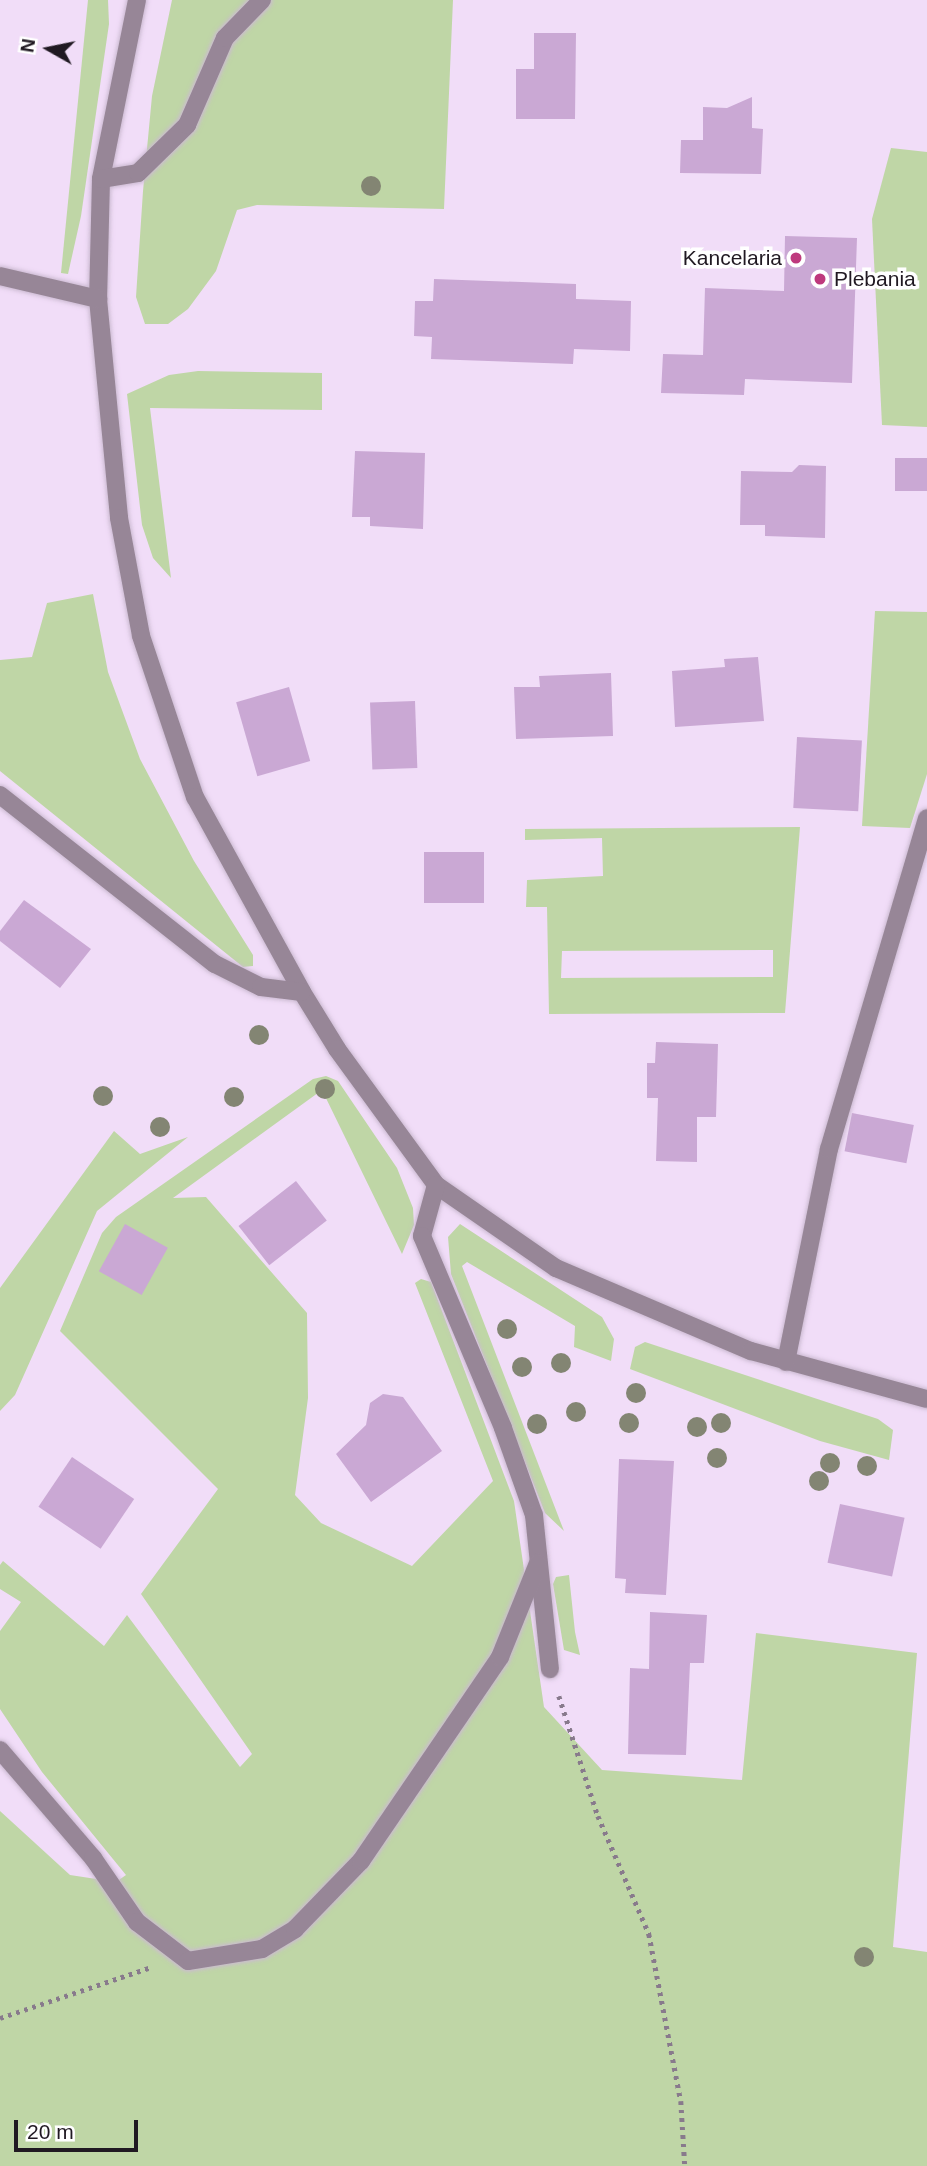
<!DOCTYPE html>
<style>
body{margin:0}
#map{position:relative;width:927px;height:2166px;overflow:hidden;background:#f1ddf8;font-family:Helvetica,sans-serif}
div>[style]{position:absolute}
.green>*{inset:0;background:#bfd6a6}
.building>*{inset:0;background:#caa8d4;transform-origin:0 0}
.path>*{height:4.5px;margin-top:-2.25px;transform-origin:0;background:repeating-linear-gradient(90deg,#887a8c 0 3.5px,transparent 0 8.5px)}
.roads{filter:drop-shadow(0 0 2px #cbbad1) drop-shadow(0 0 2px #cbbad1)}
.minor>*{height:18px;margin:-9px;padding:0 9px;transform-origin:9px;border-radius:9px;background:#978697}
.trees>*{width:20px;height:20px;margin:-10px;border-radius:50%;background:#838573}
.dots>*{width:19px;height:19px;translate:-50% -50%;box-sizing:border-box;border:4px solid #fff;border-radius:50%}
span{translate:-50% -50%;white-space:nowrap;text-align:center;line-height:1.15;-webkit-text-stroke:7px #fff;paint-order:stroke}
.poi-label{font-size:21px;color:#201922}
.right{translate:-100% -50%;text-align:right}
.left{translate:0 -50%;text-align:left}
.north{position:absolute;left:14px;top:14px;width:70px;height:70px;-webkit-text-stroke:5px #fff;paint-order:stroke;rotate:279deg;font-size:19px;font-weight:700;line-height:28px;text-align:center;color:#201922}
.north::after{content:'';display:block;margin:auto;width:24px;height:32px;background:#201922;clip-path:polygon(50% 0,100% 100%,50% 72%,0 100%)}
.scale{position:absolute;left:14px;top:2120px;width:124px;height:32px;box-sizing:border-box;border:4px solid #201922;border-top:0;padding-left:9px;font-size:21px;line-height:24px;white-space:nowrap;color:#201922;-webkit-text-stroke:5px #fff;paint-order:stroke}
</style>
<div id="map">
<div class="green">
<i style="clip-path:polygon(88px 0,108px 0,109px 24px,81px 216px,68px 274px,61px 273px)"></i>
<i style="clip-path:polygon(172px 0,453px 0,444px 209px,257px 205px,237px 210px,216px 271px,188px 309px,168px 324px,145px 324px,136px 297px,143px 191px,152px 96px)"></i>
<i style="clip-path:polygon(891px 148px,927px 152px,927px 427px,882px 425px,872px 219px)"></i>
<i style="clip-path:polygon(198px 371px,322px 373px,322px 410px,150px 408px,171px 578px,153px 558px,142px 525px,127px 394px,169px 375px)"></i>
<i style="clip-path:polygon(93px 594px,108px 672px,140px 759px,194px 861px,253px 955px,253px 966px,243px 967px,0 771px,0 660px,32px 657px,47px 603px)"></i>
<i style="clip-path:polygon(875px 611px,927px 612px,927px 774px,910px 828px,862px 826px)"></i>
<i style="clip-path:polygon(evenodd,800px 827px,785px 1013px,549px 1014px,547px 907px,526px 907px,527px 880px,603px 876px,602px 838px,525px 840px,525px 829px,800px 827px,773px 950px,773px 977px,561px 978px,562px 951px,773px 950px)"></i>
<i style="clip-path:polygon(326px 1076px,338px 1081px,397px 1168px,413px 1208px,414px 1225px,402px 1254px,322px 1090px,173px 1198px,206px 1197px,307px 1313px,308px 1398px,295px 1495px,321px 1523px,412px 1566px,493px 1481px,415px 1283px,421px 1279px,431px 1282px,514px 1501px,544px 1707px,602px 1770px,742px 1780px,756px 1633px,917px 1653px,893px 1947px,927px 1952px,927px 2166px,0 2166px,0 1811px,70px 1875px,116px 1882px,126px 1875px,42px 1772px,0 1709px,0 1631px,21px 1602px,0 1589px,0 1565px,3px 1561px,104px 1646px,127px 1615px,240px 1767px,252px 1754px,141px 1594px,218px 1489px,60px 1331px,102px 1233px,116px 1217px,313px 1079px)"></i>
<i style="clip-path:polygon(114px 1131px,140px 1154px,188px 1137px,97px 1211px,15px 1395px,0 1411px,0 1288px)"></i>
<i style="clip-path:polygon(460px 1224px,602px 1317px,614px 1339px,611px 1361px,574px 1347px,575px 1326px,467px 1262px,462px 1266px,564px 1531px,545px 1513px,451px 1274px,448px 1237px)"></i>
<i style="clip-path:polygon(645px 1342px,878px 1419px,893px 1430px,889px 1460px,820px 1441px,630px 1369px,635px 1347px)"></i>
<i style="clip-path:polygon(569px 1575px,575px 1632px,580px 1655px,564px 1650px,553px 1584px,556px 1577px)"></i>
</div>
<div class="building">
<i style="clip-path:polygon(534px 33px,576px 33px,575px 119px,516px 119px,516px 69px,534px 69px)"></i>
<i style="clip-path:polygon(752px 97px,752px 128px,763px 129px,761px 174px,680px 173px,681px 140px,703px 140px,703px 107px,727px 108px)"></i>
<i style="clip-path:polygon(785px 236px,857px 238px,852px 383px,745px 379px,744px 395px,661px 393px,663px 354px,703px 355px,705px 288px,784px 291px)"></i>
<i style="clip-path:polygon(434px 279px,576px 284px,576px 299px,631px 301px,630px 351px,574px 349px,573px 364px,431px 359px,432px 337px,414px 336px,415px 301px,433px 301px)"></i>
<i style="clip-path:polygon(355px 451px,425px 453px,423px 529px,370px 526px,370px 517px,352px 517px)"></i>
<i style="left:895px;top:458px;width:32px;height:33px"></i>
<i style="clip-path:polygon(799px 465px,826px 466px,825px 538px,765px 536px,765px 525px,740px 525px,741px 471px,792px 472px)"></i>
<i style="clip-path:polygon(758px 657px,764px 721px,675px 727px,672px 671px,725px 667px,724px 659px)"></i>
<i style="clip-path:polygon(611px 673px,613px 736px,516px 739px,514px 687px,540px 687px,539px 676px)"></i>
<i style="left:289px;top:687px;width:77px;height:55px;rotate:74deg"></i>
<i style="left:415px;top:701px;width:67px;height:45px;rotate:88deg"></i>
<i style="left:797px;top:737px;width:65px;height:71px;rotate:3deg"></i>
<i style="left:424px;top:852px;width:60px;height:51px"></i>
<i style="clip-path:polygon(24px 900px,91px 949px,60px 988px,0 941px,0 931px)"></i>
<i style="clip-path:polygon(656px 1042px,718px 1044px,716px 1117px,697px 1117px,697px 1162px,656px 1161px,658px 1098px,647px 1098px,647px 1063px,655px 1063px)"></i>
<i style="left:852px;top:1113px;width:63px;height:39px;rotate:11deg"></i>
<i style="left:296px;top:1181px;width:50px;height:73px;rotate:52deg"></i>
<i style="left:125px;top:1224px;width:49px;height:54px;rotate:29deg"></i>
<i style="clip-path:polygon(383px 1394px,403px 1397px,442px 1451px,371px 1502px,336px 1454px,366px 1425px,370px 1403px)"></i>
<i style="left:72px;top:1457px;width:75px;height:60px;rotate:34deg"></i>
<i style="clip-path:polygon(619px 1459px,674px 1461px,666px 1595px,625px 1593px,626px 1579px,615px 1578px)"></i>
<i style="left:840px;top:1504px;width:66px;height:60px;rotate:12deg"></i>
<i style="clip-path:polygon(650px 1612px,707px 1615px,704px 1663px,690px 1663px,686px 1755px,628px 1754px,630px 1668px,649px 1669px)"></i>
</div>
<div class="path">
<i style="left:559px;top:1696px;width:126px;rotate:72deg"></i>
<i style="left:598px;top:1816px;width:129px;rotate:66.6deg"></i>
<i style="left:649px;top:1934px;width:170px;rotate:79.2deg"></i>
<i style="left:681px;top:2101px;width:65px;rotate:86.5deg"></i>
<i style="left:0;top:2018px;width:157px;rotate:-18.6deg"></i>
</div>
<div class="roads">
<div class="minor">
<i style="left:137px;top:0;width:183px;rotate:101.4deg"></i>
<i style="left:101px;top:179px;width:120px;rotate:91.4deg"></i>
<i style="left:98px;top:299px;width:220px;rotate:84.5deg"></i>
<i style="left:119px;top:518px;width:120px;rotate:79.4deg"></i>
<i style="left:141px;top:636px;width:170px;rotate:71.5deg"></i>
<i style="left:195px;top:797px;width:222px;rotate:61.2deg"></i>
<i style="left:302px;top:992px;width:67px;rotate:58.4deg"></i>
<i style="left:337px;top:1049px;width:168px;rotate:53.9deg"></i>
<i style="left:436px;top:1185px;width:146px;rotate:34.7deg"></i>
<i style="left:556px;top:1268px;width:212px;rotate:23.1deg"></i>
<i style="left:751px;top:1351px;width:182px;rotate:15.3deg"></i>
<i style="left:101px;top:179px;width:37px;rotate:-9deg"></i>
<i style="left:138px;top:173px;width:69px;rotate:-44.4deg"></i>
<i style="left:187px;top:125px;width:95px;rotate:-66.4deg"></i>
<i style="left:225px;top:38px;width:53px;rotate:-45.8deg"></i>
<i style="left:0;top:276px;width:101px;rotate:13.2deg"></i>
<i style="left:0;top:795px;width:273px;rotate:38.2deg"></i>
<i style="left:215px;top:964px;width:51px;rotate:26.6deg"></i>
<i style="left:261px;top:987px;width:41px;rotate:7deg"></i>
<i style="left:436px;top:1185px;width:53px;rotate:105.4deg"></i>
<i style="left:422px;top:1236px;width:208px;rotate:67.1deg"></i>
<i style="left:503px;top:1428px;width:92px;rotate:70.4deg"></i>
<i style="left:534px;top:1515px;width:155px;rotate:84.1deg"></i>
<i style="left:786px;top:1362px;width:217px;rotate:-78.6deg"></i>
<i style="left:829px;top:1149px;width:345px;rotate:-73.5deg"></i>
<i style="left:0;top:1750px;width:143px;rotate:49.3deg"></i>
<i style="left:93px;top:1858px;width:78px;rotate:55.5deg"></i>
<i style="left:137px;top:1922px;width:64px;rotate:37.4deg"></i>
<i style="left:188px;top:1961px;width:75px;rotate:-9.2deg"></i>
<i style="left:262px;top:1949px;width:39px;rotate:-31deg"></i>
<i style="left:295px;top:1929px;width:95px;rotate:-45.9deg"></i>
<i style="left:361px;top:1861px;width:247px;rotate:-55.7deg"></i>
<i style="left:500px;top:1657px;width:101px;rotate:-68deg"></i>
</div>
</div>
<div class="trees">
<i style="left:371px;top:186px"></i>
<i style="left:259px;top:1035px"></i>
<i style="left:325px;top:1089px"></i>
<i style="left:103px;top:1096px"></i>
<i style="left:234px;top:1097px"></i>
<i style="left:160px;top:1127px"></i>
<i style="left:507px;top:1329px"></i>
<i style="left:561px;top:1363px"></i>
<i style="left:522px;top:1367px"></i>
<i style="left:636px;top:1393px"></i>
<i style="left:576px;top:1412px"></i>
<i style="left:629px;top:1423px"></i>
<i style="left:721px;top:1423px"></i>
<i style="left:537px;top:1424px"></i>
<i style="left:697px;top:1427px"></i>
<i style="left:717px;top:1458px"></i>
<i style="left:830px;top:1463px"></i>
<i style="left:867px;top:1466px"></i>
<i style="left:819px;top:1481px"></i>
<i style="left:864px;top:1957px"></i>
</div>
<div class="dots">
<i style="left:796px;top:258px;background:#be397d"></i>
<i style="left:820px;top:279px;background:#be397d"></i>
</div>
<div class="poi-label">
<span class="right" style="left:782px;top:258px">Kancelaria</span>
<span class="left" style="left:834px;top:279px">Plebania</span>
</div>
<div class="north">N</div>
<div class="scale">20 m</div>
</div>
